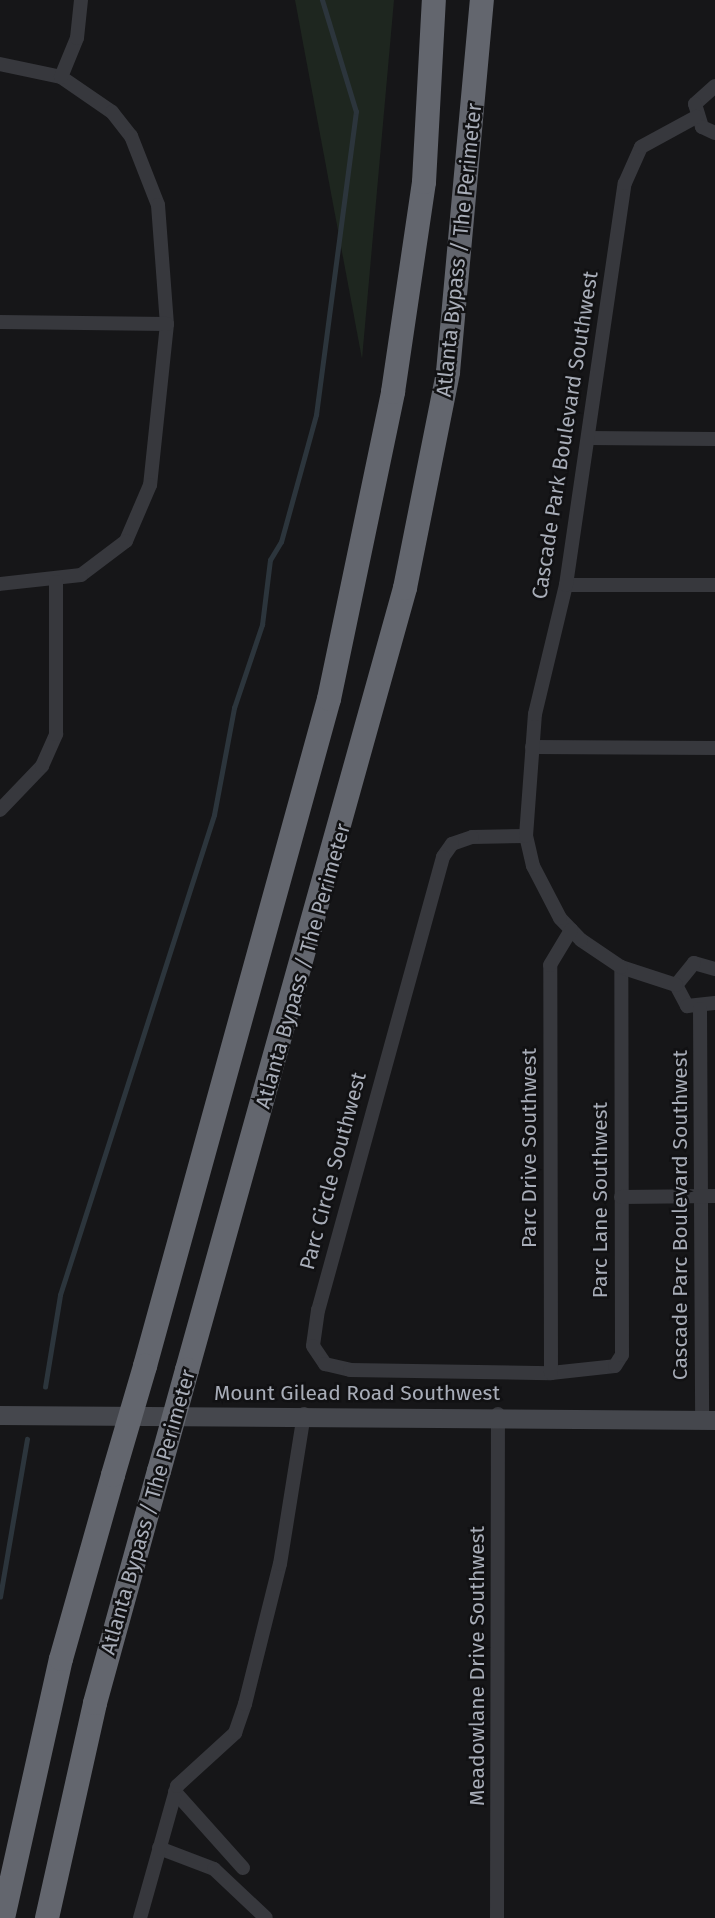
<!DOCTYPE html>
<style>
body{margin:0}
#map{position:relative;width:715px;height:1918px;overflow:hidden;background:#161618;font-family:"Fira Sans",sans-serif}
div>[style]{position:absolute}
.green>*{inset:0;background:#1e261f}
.stream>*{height:4.5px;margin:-2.25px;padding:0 2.25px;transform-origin:2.25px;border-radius:2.25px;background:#2c353c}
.street>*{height:14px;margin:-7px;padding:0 7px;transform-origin:7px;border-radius:7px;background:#37383d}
.secondary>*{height:19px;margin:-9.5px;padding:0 9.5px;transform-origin:9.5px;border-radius:9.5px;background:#45474d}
.highway>*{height:24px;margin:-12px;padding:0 12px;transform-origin:12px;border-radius:12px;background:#63666e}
.highway-bridge>*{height:24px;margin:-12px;padding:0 12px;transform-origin:12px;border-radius:12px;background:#63666e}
span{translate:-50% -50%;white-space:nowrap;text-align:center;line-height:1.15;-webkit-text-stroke:5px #111113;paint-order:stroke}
.street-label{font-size:21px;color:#a8adb8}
</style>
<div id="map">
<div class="green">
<i style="clip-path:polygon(295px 0,394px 0,362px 359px)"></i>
</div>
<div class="stream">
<i style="left:45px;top:1387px;width:93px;rotate:-80.7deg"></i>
<i style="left:60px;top:1295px;width:504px;rotate:-72.21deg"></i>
<i style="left:214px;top:815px;width:109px;rotate:-79.4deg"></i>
<i style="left:234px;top:708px;width:88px;rotate:-71.4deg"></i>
<i style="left:262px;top:625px;width:65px;rotate:-83deg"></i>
<i style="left:270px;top:560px;width:21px;rotate:-59deg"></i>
<i style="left:281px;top:542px;width:132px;rotate:-74.6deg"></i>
<i style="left:316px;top:415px;width:306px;rotate:-82.5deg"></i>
<i style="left:356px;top:112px;width:117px;rotate:-106.9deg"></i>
<i style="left:0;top:1597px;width:160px;rotate:-80.3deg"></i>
</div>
<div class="street">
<i style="left:0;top:64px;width:62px;rotate:12deg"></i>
<i style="left:61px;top:77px;width:62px;rotate:34.5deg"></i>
<i style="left:112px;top:112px;width:31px;rotate:52deg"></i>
<i style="left:131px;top:136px;width:74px;rotate:68.6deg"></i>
<i style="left:158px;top:205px;width:119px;rotate:85.7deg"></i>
<i style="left:167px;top:324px;width:162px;rotate:96deg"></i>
<i style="left:150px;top:485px;width:61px;rotate:113.2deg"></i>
<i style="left:126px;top:541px;width:56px;rotate:142.9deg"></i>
<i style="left:81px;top:575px;width:81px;rotate:173.7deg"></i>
<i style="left:61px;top:77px;width:42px;rotate:-67.7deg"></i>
<i style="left:77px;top:38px;width:38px;rotate:-84deg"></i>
<i style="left:715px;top:86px;width:27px;rotate:138deg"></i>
<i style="left:695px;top:104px;width:24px;rotate:73deg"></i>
<i style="left:702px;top:127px;width:14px;rotate:25deg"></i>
<i style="left:0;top:322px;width:167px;rotate:0.7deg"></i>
<i style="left:588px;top:438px;width:127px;rotate:0.5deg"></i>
<i style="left:566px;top:585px;width:149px"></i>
<i style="left:532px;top:747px;width:183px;rotate:0.3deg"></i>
<i style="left:0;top:810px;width:61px;rotate:-46.3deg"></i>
<i style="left:42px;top:766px;width:35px;rotate:-66deg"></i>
<i style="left:56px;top:734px;width:152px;rotate:-90deg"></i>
<i style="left:526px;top:836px;width:54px;rotate:178.9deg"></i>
<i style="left:472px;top:837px;width:21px;rotate:161deg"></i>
<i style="left:452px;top:844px;width:16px;rotate:125deg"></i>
<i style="left:443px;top:857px;width:470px;rotate:105.4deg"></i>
<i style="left:318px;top:1310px;width:36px;rotate:98deg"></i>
<i style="left:313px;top:1346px;width:22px;rotate:56deg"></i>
<i style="left:325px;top:1364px;width:26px;rotate:13deg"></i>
<i style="left:350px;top:1370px;width:201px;rotate:0.9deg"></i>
<i style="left:551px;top:1373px;width:64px;rotate:-6.2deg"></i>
<i style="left:615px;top:1366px;width:13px;rotate:-58deg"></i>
<i style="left:622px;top:1355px;width:388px;rotate:-90.1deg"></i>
<i style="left:715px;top:969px;width:22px;rotate:-164deg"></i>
<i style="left:694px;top:963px;width:28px;rotate:129deg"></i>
<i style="left:676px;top:985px;width:24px;rotate:62deg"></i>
<i style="left:687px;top:1006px;width:28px;rotate:-6deg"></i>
<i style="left:676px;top:985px;width:58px;rotate:-161.9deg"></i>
<i style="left:621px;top:967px;width:48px;rotate:-146deg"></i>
<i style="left:581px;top:940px;width:30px;rotate:-134deg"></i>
<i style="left:560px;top:918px;width:59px;rotate:-117.4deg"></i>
<i style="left:533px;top:866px;width:31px;rotate:-103deg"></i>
<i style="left:526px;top:836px;width:122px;rotate:-85.8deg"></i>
<i style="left:535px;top:714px;width:133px;rotate:-76.5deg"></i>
<i style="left:566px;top:585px;width:406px;rotate:-81.7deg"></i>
<i style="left:625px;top:183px;width:39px;rotate:-66deg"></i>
<i style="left:641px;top:147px;width:63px;rotate:-28.6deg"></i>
<i style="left:700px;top:1009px;width:411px;rotate:89.7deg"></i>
<i style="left:621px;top:1197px;width:94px;rotate:-0.6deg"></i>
<i style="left:551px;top:1373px;width:408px;rotate:-90.1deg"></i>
<i style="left:550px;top:965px;width:41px;rotate:-59deg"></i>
<i style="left:175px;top:1792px;width:102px;rotate:48.2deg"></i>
<i style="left:159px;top:1848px;width:59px;rotate:20.9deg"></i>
<i style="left:214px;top:1869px;width:71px;rotate:43.3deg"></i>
<i style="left:140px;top:1918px;width:137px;rotate:-74.3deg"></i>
<i style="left:177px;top:1786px;width:79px;rotate:-42.4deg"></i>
<i style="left:235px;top:1733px;width:31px;rotate:-71deg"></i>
<i style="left:245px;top:1704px;width:144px;rotate:-76deg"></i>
<i style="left:280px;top:1564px;width:152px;rotate:-80.9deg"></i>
<i style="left:497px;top:1918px;width:504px;rotate:-89.89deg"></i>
</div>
<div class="secondary">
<i style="left:0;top:1415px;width:715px;rotate:0.4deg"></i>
</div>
<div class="highway">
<i style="left:145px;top:1366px;width:692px;rotate:-74.58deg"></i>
<i style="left:329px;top:699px;width:314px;rotate:-78.2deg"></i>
<i style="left:393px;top:392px;width:212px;rotate:-81.6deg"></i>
<i style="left:424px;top:182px;width:182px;rotate:-86.9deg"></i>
<i style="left:187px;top:1370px;width:812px;rotate:-74.42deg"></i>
<i style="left:405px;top:588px;width:220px;rotate:-78.7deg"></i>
<i style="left:448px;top:372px;width:374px;rotate:-84.8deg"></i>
<i style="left:3px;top:1918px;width:265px;rotate:-77.4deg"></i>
<i style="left:61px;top:1659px;width:191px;rotate:-74.2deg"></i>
<i style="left:47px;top:1918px;width:220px;rotate:-77.4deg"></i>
<i style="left:95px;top:1703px;width:241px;rotate:-74.6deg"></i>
</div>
<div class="highway-bridge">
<i style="left:159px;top:1471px;width:105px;rotate:-74.5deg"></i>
<i style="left:113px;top:1475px;width:114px;rotate:-73.6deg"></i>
</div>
<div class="street-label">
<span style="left:459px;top:250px;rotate:-84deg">Atlanta Bypass / The Perimeter</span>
<span style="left:565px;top:435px;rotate:-81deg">Cascade Park Boulevard Southwest</span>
<span style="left:303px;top:966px;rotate:-74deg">Atlanta Bypass / The Perimeter</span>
<span style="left:529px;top:1148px;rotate:-90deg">Parc Drive Southwest</span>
<span style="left:333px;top:1171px;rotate:-75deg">Parc Circle Southwest</span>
<span style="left:600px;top:1200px;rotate:-90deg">Parc Lane Southwest</span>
<span style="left:680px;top:1215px;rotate:-90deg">Cascade Parc Boulevard Southwest</span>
<span style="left:357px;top:1393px">Mount Gilead Road Southwest</span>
<span style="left:148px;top:1512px;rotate:-74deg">Atlanta Bypass / The Perimeter</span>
<span style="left:477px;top:1666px;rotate:-90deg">Meadowlane Drive Southwest</span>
</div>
</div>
